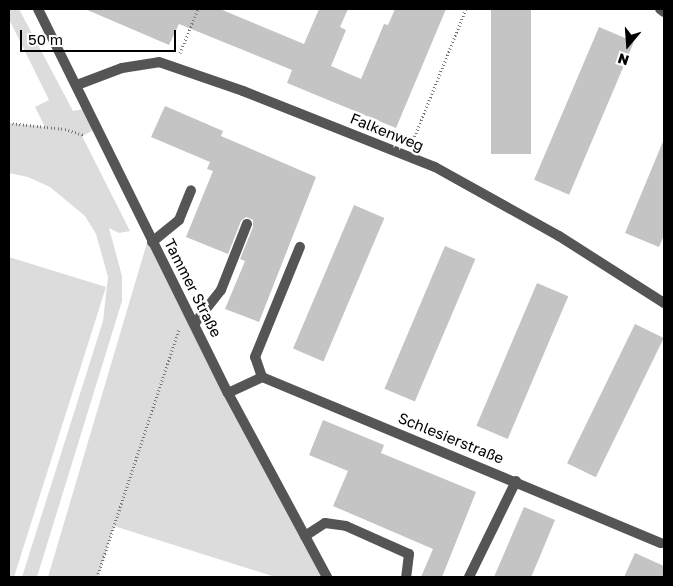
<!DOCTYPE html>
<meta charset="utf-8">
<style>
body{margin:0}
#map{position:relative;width:673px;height:586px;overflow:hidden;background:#fff;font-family:"Golos Text",sans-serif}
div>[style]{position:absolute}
.green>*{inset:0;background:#dcdcdc}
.building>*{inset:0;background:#c4c4c4;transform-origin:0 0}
.path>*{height:3px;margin-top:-1.5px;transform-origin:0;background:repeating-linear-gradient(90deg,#777 0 1px,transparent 0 3.5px)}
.lane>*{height:10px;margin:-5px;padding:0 5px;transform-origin:5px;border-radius:5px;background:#555}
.street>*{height:10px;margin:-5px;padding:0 5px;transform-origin:5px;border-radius:5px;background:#555}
span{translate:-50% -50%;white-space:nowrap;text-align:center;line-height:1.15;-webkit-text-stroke:5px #fff;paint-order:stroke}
.street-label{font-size:15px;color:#000}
.frame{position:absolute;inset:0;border:10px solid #000;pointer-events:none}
.north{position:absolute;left:603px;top:20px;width:50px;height:50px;-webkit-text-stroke:4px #fff;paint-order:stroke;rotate:198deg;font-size:14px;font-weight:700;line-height:20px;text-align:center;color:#000}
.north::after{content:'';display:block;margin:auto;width:18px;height:22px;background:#000;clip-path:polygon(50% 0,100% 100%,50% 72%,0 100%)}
.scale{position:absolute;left:20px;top:30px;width:156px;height:22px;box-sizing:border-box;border:2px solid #000;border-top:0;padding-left:6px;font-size:15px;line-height:18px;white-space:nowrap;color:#000;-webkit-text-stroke:4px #fff;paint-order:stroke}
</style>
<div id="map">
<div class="green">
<i style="clip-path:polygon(9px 9px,19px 9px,73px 111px,89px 108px,98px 128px,82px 136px,130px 231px,119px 233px,109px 228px,122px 276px,122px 301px,37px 577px,22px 577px,103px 321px,108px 277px,96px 234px,85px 216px,50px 187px,28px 177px,9px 173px,9px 123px,45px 127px,35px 107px,49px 100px,9px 19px)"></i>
<i style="clip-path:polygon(149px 236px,327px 577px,275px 577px,114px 526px,98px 577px,48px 577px)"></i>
<i style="clip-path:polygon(9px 257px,106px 287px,14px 577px,9px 577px)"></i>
</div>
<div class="building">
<i style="clip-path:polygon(85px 9px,220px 9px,304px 44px,319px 9px,348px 9px,340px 27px,346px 30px,331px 66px,361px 79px,384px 24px,388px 25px,395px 9px,446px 9px,396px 128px,287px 83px,292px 70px,179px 24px,169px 45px)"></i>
<i style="left:491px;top:9px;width:40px;height:145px"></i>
<i style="left:599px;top:27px;width:38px;height:166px;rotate:23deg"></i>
<i style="clip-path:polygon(165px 106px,223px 131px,221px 136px,316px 177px,259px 322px,225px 309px,245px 261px,240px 259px,253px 227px,253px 220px,246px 217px,241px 221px,228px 254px,186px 237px,213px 171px,207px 169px,210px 162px,151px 137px)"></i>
<i style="clip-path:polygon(664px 139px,664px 235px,659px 247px,625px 233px)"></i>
<i style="left:354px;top:205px;width:33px;height:156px;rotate:23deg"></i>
<i style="left:445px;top:246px;width:33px;height:155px;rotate:23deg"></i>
<i style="left:537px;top:283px;width:34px;height:155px;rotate:23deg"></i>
<i style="left:635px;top:324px;width:32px;height:155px;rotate:26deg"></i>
<i style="clip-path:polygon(323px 420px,384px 445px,381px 453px,476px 492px,442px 577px,421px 577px,433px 549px,333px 506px,348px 471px,309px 455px)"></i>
<i style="clip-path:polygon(524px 507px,555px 520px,538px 561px,531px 577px,494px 577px)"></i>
<i style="clip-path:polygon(635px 553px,664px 566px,664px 577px,624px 577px)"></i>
</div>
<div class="path">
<i style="left:180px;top:53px;width:48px;rotate:-67.8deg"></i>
<i style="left:9px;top:123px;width:56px;rotate:6.1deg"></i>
<i style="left:65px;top:129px;width:20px;rotate:18deg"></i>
<i style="left:412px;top:143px;width:144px;rotate:-68.1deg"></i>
<i style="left:97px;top:577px;width:261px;rotate:-71.7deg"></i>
</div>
<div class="lane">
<i style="left:152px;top:242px;width:35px;rotate:-39deg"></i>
<i style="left:179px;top:220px;width:32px;rotate:-68deg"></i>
<i style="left:195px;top:323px;width:42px;rotate:-51.8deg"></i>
<i style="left:221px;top:290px;width:71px;rotate:-68.5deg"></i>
<i style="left:262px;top:377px;width:21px;rotate:-109deg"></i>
<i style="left:255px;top:357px;width:119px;rotate:-67.8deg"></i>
<i style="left:305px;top:536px;width:24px;rotate:-33deg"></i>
<i style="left:325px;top:523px;width:21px;rotate:8deg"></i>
<i style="left:346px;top:526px;width:69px;rotate:24deg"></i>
<i style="left:409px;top:554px;width:23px;rotate:97deg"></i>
<i style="left:469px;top:577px;width:107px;rotate:-63.9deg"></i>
</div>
<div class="street">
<i style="left:38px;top:9px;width:428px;rotate:63.7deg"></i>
<i style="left:228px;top:393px;width:209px;rotate:61.7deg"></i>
<i style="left:660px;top:9px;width:5px;rotate:37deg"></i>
<i style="left:77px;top:85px;width:48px;rotate:-20.7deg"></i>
<i style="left:122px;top:68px;width:37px;rotate:-9deg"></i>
<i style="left:159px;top:62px;width:89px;rotate:19deg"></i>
<i style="left:243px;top:91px;width:206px;rotate:21.6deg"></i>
<i style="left:435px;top:167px;width:142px;rotate:29.1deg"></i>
<i style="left:559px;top:236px;width:125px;rotate:32.5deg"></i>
<i style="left:228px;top:393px;width:38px;rotate:-25deg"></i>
<i style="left:262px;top:377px;width:432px;rotate:22.6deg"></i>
</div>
<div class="street-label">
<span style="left:387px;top:132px;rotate:22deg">Falkenweg</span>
<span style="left:193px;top:288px;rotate:63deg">Tammer Straße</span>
<span style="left:451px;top:438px;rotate:22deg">Schlesierstraße</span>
</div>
<div class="frame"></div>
<div class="north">N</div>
<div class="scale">50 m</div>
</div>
